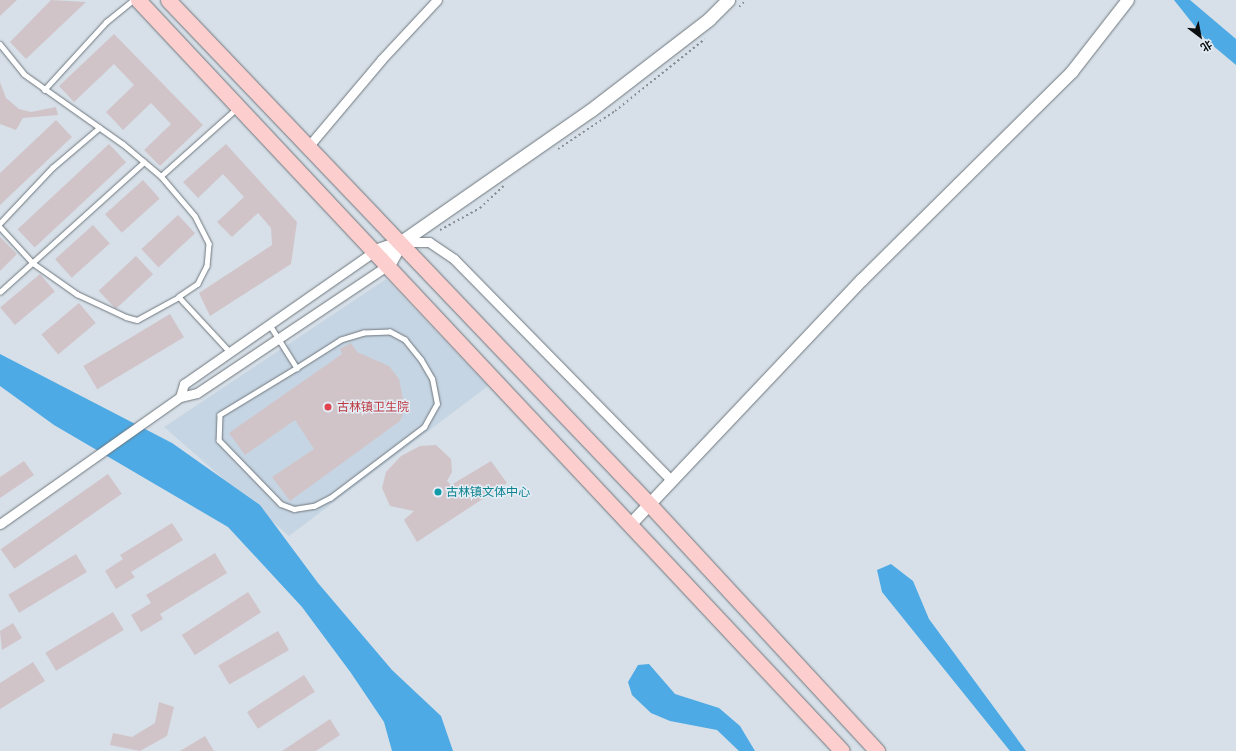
<!DOCTYPE html>
<meta charset="utf-8">
<style>
body{margin:0}
#map{position:relative;width:1236px;height:751px;overflow:hidden;background:#d7e0e8;font-family:Barlow,"Noto Sans SC",sans-serif}
div>[style]{position:absolute}
.built>*{inset:0;background:#c6d5e3}
.water>*{inset:0;background:#4daae4}
.building>*{inset:0;background:#d0c4c9;transform-origin:0 0}
.path>*{height:2px;margin-top:-1px;transform-origin:0;background:repeating-linear-gradient(90deg,#878e94 0 2px,transparent 0 5px)}
.roads{filter:drop-shadow(0 0 1px #6e767d) drop-shadow(0 0 1px #6e767d)}
.service>*{height:4.5px;margin:-2.25px;padding:0 2.25px;transform-origin:2.25px;border-radius:2.25px;background:#fff}
.minor>*{height:9px;margin:-4.5px;padding:0 4.5px;transform-origin:4.5px;border-radius:4.5px;background:#fff}
.tertiary>*{height:12px;margin:-6px;padding:0 6px;transform-origin:6px;border-radius:6px;background:#fff}
.secondary>*{height:13px;margin:-6.5px;padding:0 6.5px;transform-origin:6.5px;border-radius:6.5px;background:#fff}
.primary>*{height:15px;margin:-7.5px;padding:0 7.5px;transform-origin:7.5px;border-radius:7.5px;background:#fccecd}
.dots>*{width:11px;height:11px;translate:-50% -50%;box-sizing:border-box;border:2px solid #e4edf5;border-radius:50%}
span{translate:-50% -50%;white-space:nowrap;text-align:center;line-height:1.15;-webkit-text-stroke:3px #e4edf5;paint-order:stroke}
.health-label{font-size:12px;color:#be3a42}
.left{translate:0 -50%;text-align:left}
.culture-label{font-size:12px;color:#0d838f}
.north{position:absolute;left:1180px;top:16px;width:40px;height:40px;-webkit-text-stroke:3px #e4edf5;paint-order:stroke;rotate:148deg;font-size:11px;font-weight:700;line-height:16px;text-align:center;color:#0c0f12}
.north::after{content:'';display:block;margin:auto;width:14px;height:18px;background:#0c0f12;clip-path:polygon(50% 0,100% 100%,50% 72%,0 100%)}
</style>
<div id="map">
<div class="built">
<i style="clip-path:polygon(386px 279px,488px 386px,289px 536px,164px 427px)"></i>
</div>
<div class="water">
<i style="clip-path:polygon(1174px 0,1190px 0,1236px 39px,1236px 65px,1205px 39px)"></i>
<i style="clip-path:polygon(0 354px,172px 443px,260px 505px,318px 583px,392px 670px,441px 716px,453px 751px,392px 751px,384px 722px,351px 673px,302px 607px,228px 527px,54px 425px,0 386px)"></i>
<i style="clip-path:polygon(891px 564px,913px 581px,929px 619px,1026px 751px,1010px 751px,882px 592px,877px 570px)"></i>
<i style="clip-path:polygon(649px 664px,675px 694px,719px 708px,740px 726px,755px 751px,739px 751px,717px 730px,670px 721px,651px 713px,632px 695px,628px 682px,638px 665px)"></i>
</div>
<div class="building">
<i style="clip-path:polygon(0 0,17px 0,0 16px)"></i>
<i style="clip-path:polygon(51px 0,86px 2px,26px 59px,10px 42px)"></i>
<i style="clip-path:polygon(114px 34px,203px 125px,160px 166px,144px 150px,171px 124px,151px 103px,123px 130px,106px 112px,134px 85px,114px 64px,74px 102px,59px 86px)"></i>
<i style="clip-path:polygon(0 82px,6px 98px,19px 109px,31px 112px,56px 107px,58px 115px,23px 118px,16px 130px,0 124px)"></i>
<i style="clip-path:polygon(56px 120px,72px 137px,0 205px,0 173px)"></i>
<i style="left:109px;top:144px;width:25px;height:125px;rotate:47deg"></i>
<i style="clip-path:polygon(226px 144px,297px 222px,291px 264px,210px 316px,199px 293px,272px 245px,271px 228px,258px 213px,232px 237px,217px 222px,244px 197px,223px 174px,198px 198px,183px 182px)"></i>
<i style="left:143px;top:180px;width:25px;height:51px;rotate:48deg"></i>
<i style="left:178px;top:215px;width:25px;height:50px;rotate:47deg"></i>
<i style="left:93px;top:225px;width:25px;height:51px;rotate:48deg"></i>
<i style="clip-path:polygon(0 237px,17px 254px,0 271px)"></i>
<i style="left:136px;top:256px;width:25px;height:51px;rotate:47deg"></i>
<i style="left:40px;top:274px;width:23px;height:52px;rotate:50deg"></i>
<i style="left:79px;top:303px;width:26px;height:49px;rotate:50deg"></i>
<i style="left:170px;top:314px;width:27px;height:101px;rotate:59deg"></i>
<i style="clip-path:polygon(351px 343px,357px 352px,389px 366px,399px 379px,405px 410px,400px 421px,290px 501px,272px 477px,314px 449px,295px 420px,245px 455px,229px 433px,342px 354px,340px 349px)"></i>
<i style="clip-path:polygon(436px 445px,451px 459px,452px 472px,447px 481px,451px 485px,491px 461px,507px 483px,417px 542px,404px 520px,414px 511px,390px 506px,382px 488px,386px 472px,401px 456px,420px 446px)"></i>
<i style="clip-path:polygon(24px 461px,34px 475px,0 498px,0 477px)"></i>
<i style="left:108px;top:474px;width:24px;height:131px;rotate:55deg"></i>
<i style="clip-path:polygon(172px 523px,183px 540px,131px 572px,135px 577px,116px 589px,105px 571px,123px 559px,120px 555px)"></i>
<i style="clip-path:polygon(215px 553px,227px 573px,160px 614px,163px 619px,141px 632px,131px 615px,151px 603px,146px 595px)"></i>
<i style="left:76px;top:554px;width:21px;height:79px;rotate:59deg"></i>
<i style="left:248px;top:592px;width:24px;height:79px;rotate:57deg"></i>
<i style="left:113px;top:612px;width:21px;height:79px;rotate:59deg"></i>
<i style="clip-path:polygon(13px 623px,22px 638px,2px 650px,0 631px)"></i>
<i style="left:278px;top:631px;width:22px;height:69px;rotate:60deg"></i>
<i style="clip-path:polygon(33px 662px,45px 681px,0 709px,0 683px)"></i>
<i style="left:304px;top:675px;width:20px;height:68px;rotate:57deg"></i>
<i style="clip-path:polygon(159px 702px,174px 707px,167px 736px,140px 751px,110px 745px,113px 733px,132px 737px,155px 723px)"></i>
<i style="clip-path:polygon(330px 719px,340px 735px,316px 751px,282px 751px)"></i>
<i style="clip-path:polygon(205px 736px,214px 751px,180px 751px)"></i>
</div>
<div class="path">
<i style="left:739px;top:7px;width:10px;rotate:-45deg"></i>
<i style="left:558px;top:149px;width:69px;rotate:-33.7deg"></i>
<i style="left:615px;top:111px;width:115px;rotate:-38.7deg"></i>
<i style="left:440px;top:230px;width:46px;rotate:-28.8deg"></i>
<i style="left:480px;top:208px;width:34px;rotate:-43deg"></i>
</div>
<div class="roads">
<div class="service">
<i style="left:0;top:44px;width:38px;rotate:51deg"></i>
<i style="left:24px;top:74px;width:121px;rotate:35.3deg"></i>
<i style="left:123px;top:144px;width:50px;rotate:40.1deg"></i>
<i style="left:161px;top:176px;width:52px;rotate:49.6deg"></i>
<i style="left:195px;top:216px;width:31px;rotate:63deg"></i>
<i style="left:209px;top:244px;width:22px;rotate:95deg"></i>
<i style="left:207px;top:266px;width:20px;rotate:117deg"></i>
<i style="left:198px;top:284px;width:23px;rotate:146deg"></i>
<i style="left:44px;top:90px;width:92px;rotate:-47.6deg"></i>
<i style="left:106px;top:22px;width:35px;rotate:-39deg"></i>
<i style="left:161px;top:176px;width:102px;rotate:-41.8deg"></i>
<i style="left:0;top:223px;width:76px;rotate:-46.6deg"></i>
<i style="left:52px;top:168px;width:62px;rotate:-40.4deg"></i>
<i style="left:0;top:227px;width:49px;rotate:47.5deg"></i>
<i style="left:33px;top:263px;width:54px;rotate:35.2deg"></i>
<i style="left:77px;top:294px;width:54px;rotate:25.1deg"></i>
<i style="left:126px;top:317px;width:11px;rotate:15deg"></i>
<i style="left:137px;top:320px;width:48px;rotate:-28.7deg"></i>
<i style="left:179px;top:297px;width:75px;rotate:47.2deg"></i>
<i style="left:0;top:292px;width:194px;rotate:-42.1deg"></i>
<i style="left:270px;top:325px;width:51px;rotate:57.9deg"></i>
<i style="left:297px;top:368px;width:90px;rotate:148.6deg"></i>
<i style="left:220px;top:415px;width:25px;rotate:92deg"></i>
<i style="left:219px;top:440px;width:89px;rotate:45.9deg"></i>
<i style="left:281px;top:504px;width:14px;rotate:21deg"></i>
<i style="left:294px;top:509px;width:20px;rotate:-9deg"></i>
<i style="left:314px;top:506px;width:18px;rotate:-27deg"></i>
<i style="left:330px;top:498px;width:118px;rotate:-37.1deg"></i>
<i style="left:424px;top:427px;width:26px;rotate:-61deg"></i>
<i style="left:437px;top:404px;width:25px;rotate:-101deg"></i>
<i style="left:432px;top:379px;width:22px;rotate:-120deg"></i>
<i style="left:421px;top:360px;width:26px;rotate:-129deg"></i>
<i style="left:405px;top:340px;width:17px;rotate:-152deg"></i>
<i style="left:390px;top:332px;width:26px;rotate:178deg"></i>
<i style="left:364px;top:333px;width:24px;rotate:163deg"></i>
<i style="left:341px;top:340px;width:52px;rotate:147.5deg"></i>
</div>
<div class="minor">
<i style="left:307px;top:148px;width:115px;rotate:-49.9deg"></i>
<i style="left:381px;top:60px;width:82px;rotate:-47deg"></i>
<i style="left:401px;top:242px;width:28px"></i>
<i style="left:429px;top:242px;width:30px;rotate:34deg"></i>
<i style="left:454px;top:259px;width:311px;rotate:45.5deg"></i>
<i style="left:180px;top:397px;width:17px;rotate:-13deg"></i>
<i style="left:197px;top:393px;width:230px;rotate:-33.8deg"></i>
<i style="left:0;top:524px;width:220px;rotate:-35.2deg"></i>
<i style="left:180px;top:397px;width:14px;rotate:-73deg"></i>
<i style="left:184px;top:384px;width:233px;rotate:-34.9deg"></i>
</div>
<div class="tertiary">
<i style="left:632px;top:523px;width:335px;rotate:-46.6deg"></i>
<i style="left:862px;top:280px;width:296px;rotate:-44.7deg"></i>
<i style="left:1072px;top:72px;width:91px;rotate:-52.1deg"></i>
</div>
<div class="secondary">
<i style="left:375px;top:251px;width:28px;rotate:-19deg"></i>
<i style="left:401px;top:242px;width:231px;rotate:-34.8deg"></i>
<i style="left:591px;top:110px;width:149px;rotate:-37.6deg"></i>
<i style="left:709px;top:19px;width:27px;rotate:-45deg"></i>
<i style="left:388px;top:265px;width:26px;rotate:-61deg"></i>
</div>
<div class="primary">
<i style="left:138px;top:0;width:1029px;rotate:46.85deg"></i>
<i style="left:168px;top:0;width:698px;rotate:46.33deg"></i>
<i style="left:650px;top:505px;width:335px;rotate:47.3deg"></i>
</div>
</div>
<div class="dots">
<i style="left:328px;top:407px;background:#e0444e"></i>
<i style="left:438px;top:492px;background:#0f9aa8"></i>
</div>
<div class="health-label">
<span class="left" style="left:337px;top:407px">古林镇卫生院</span>
</div>
<div class="culture-label">
<span class="left" style="left:446px;top:492px">古林镇文体中心</span>
</div>
<div class="north">北</div>
</div>
